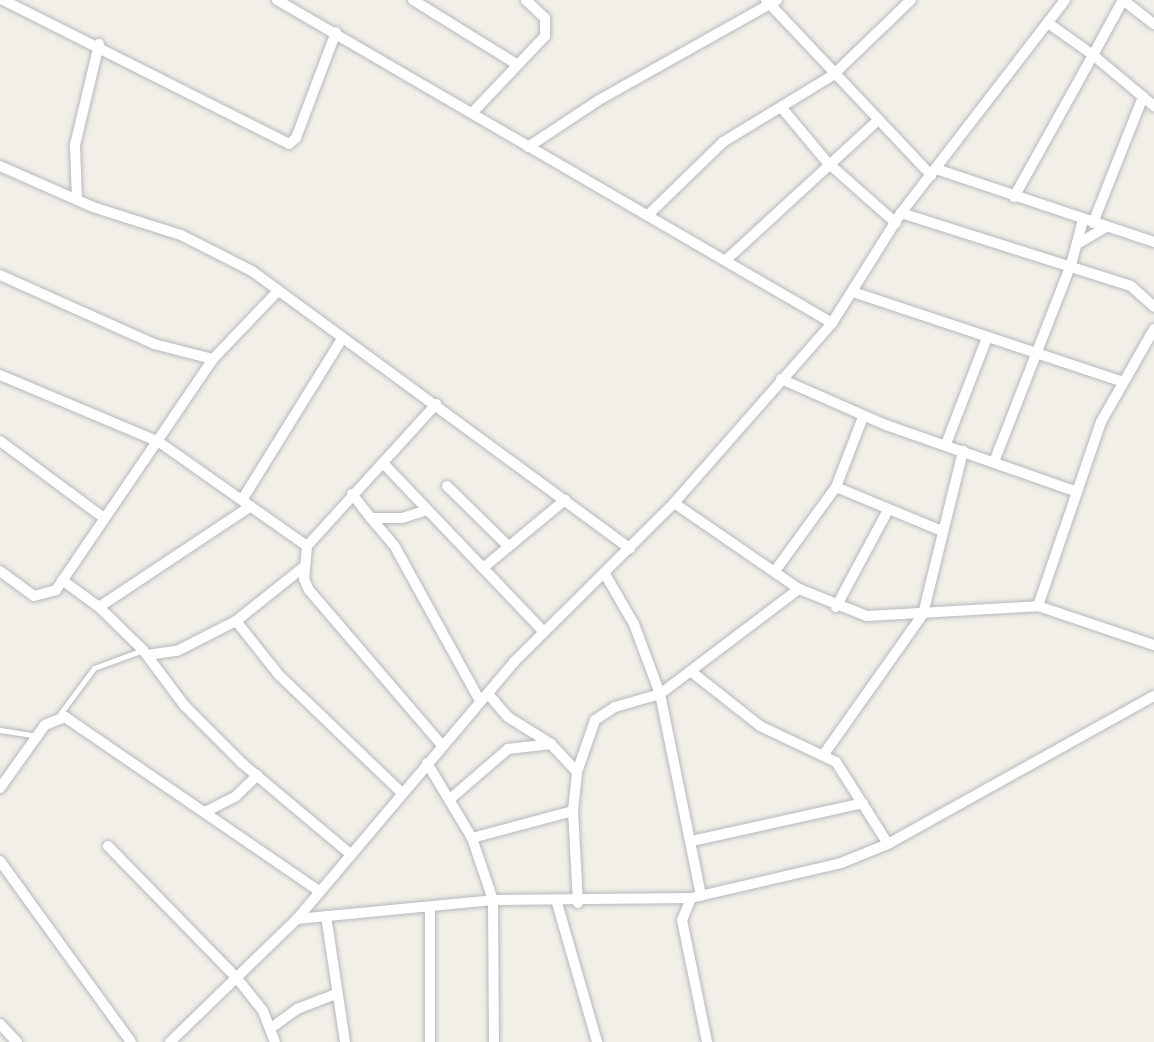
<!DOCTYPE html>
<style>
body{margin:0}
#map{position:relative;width:1154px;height:1042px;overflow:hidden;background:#f1efe8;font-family:"Work Sans",sans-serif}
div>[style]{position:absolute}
.roads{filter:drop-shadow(0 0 2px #b5b8bc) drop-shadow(0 0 2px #b5b8bc)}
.service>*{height:5px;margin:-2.5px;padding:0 2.5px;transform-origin:2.5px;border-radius:2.5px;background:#fff}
.minor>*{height:10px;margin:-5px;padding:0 5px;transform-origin:5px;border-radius:5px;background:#fff}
span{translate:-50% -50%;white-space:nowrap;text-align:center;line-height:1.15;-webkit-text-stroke:6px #fff;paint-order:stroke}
</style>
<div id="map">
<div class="roads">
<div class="service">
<i style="left:57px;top:718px;width:62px;rotate:-53.5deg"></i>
<i style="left:94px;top:668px;width:52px;rotate:-20.2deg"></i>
<i style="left:0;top:730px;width:36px;rotate:9deg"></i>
</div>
<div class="minor">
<i style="left:3px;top:0;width:320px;rotate:26.7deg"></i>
<i style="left:289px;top:144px;width:9px;rotate:-41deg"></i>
<i style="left:296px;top:138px;width:113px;rotate:-69.3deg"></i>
<i style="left:277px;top:0;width:642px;rotate:30.2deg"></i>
<i style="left:413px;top:0;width:123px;rotate:31.8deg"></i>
<i style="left:766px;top:0;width:241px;rotate:46.7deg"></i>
<i style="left:1123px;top:0;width:63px;rotate:118.6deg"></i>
<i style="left:1093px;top:55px;width:80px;rotate:39.9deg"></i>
<i style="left:1123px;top:0;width:39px;rotate:38deg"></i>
<i style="left:781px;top:107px;width:72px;rotate:50.1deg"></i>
<i style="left:827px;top:162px;width:92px;rotate:41.5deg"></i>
<i style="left:473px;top:112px;width:105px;rotate:-46.5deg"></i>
<i style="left:545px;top:36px;width:18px;rotate:-90deg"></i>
<i style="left:545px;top:18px;width:26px;rotate:-137deg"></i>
<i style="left:528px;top:147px;width:85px;rotate:-33.5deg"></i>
<i style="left:599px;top:100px;width:204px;rotate:-29.3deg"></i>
<i style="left:0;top:166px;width:102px;rotate:23.8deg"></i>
<i style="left:93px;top:207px;width:92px;rotate:17.7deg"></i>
<i style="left:181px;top:235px;width:80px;rotate:26.9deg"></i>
<i style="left:252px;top:271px;width:469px;rotate:36.3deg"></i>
<i style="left:936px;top:169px;width:230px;rotate:18.5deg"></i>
<i style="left:1014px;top:197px;width:162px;rotate:-60.9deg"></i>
<i style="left:1093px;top:55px;width:55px;rotate:-144.6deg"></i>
<i style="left:77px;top:200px;width:55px;rotate:-92.1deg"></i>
<i style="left:75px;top:145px;width:104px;rotate:-76.6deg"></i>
<i style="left:901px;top:213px;width:241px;rotate:17.6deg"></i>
<i style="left:1131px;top:286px;width:31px;rotate:42deg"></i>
<i style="left:648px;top:215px;width:105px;rotate:-44.2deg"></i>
<i style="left:723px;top:142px;width:129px;rotate:-31.3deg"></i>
<i style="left:833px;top:75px;width:108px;rotate:-43.9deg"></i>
<i style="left:1093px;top:223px;width:136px;rotate:-68.4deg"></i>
<i style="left:1077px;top:244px;width:34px;rotate:-30deg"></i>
<i style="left:726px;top:260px;width:204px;rotate:-42.6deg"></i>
<i style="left:0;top:275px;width:169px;rotate:24.1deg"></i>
<i style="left:154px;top:344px;width:61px;rotate:14.3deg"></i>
<i style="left:853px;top:292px;width:285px;rotate:18.4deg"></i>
<i style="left:0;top:375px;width:173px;rotate:22.8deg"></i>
<i style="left:159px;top:442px;width:181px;rotate:35.1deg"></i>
<i style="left:307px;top:546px;width:33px;rotate:95deg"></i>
<i style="left:304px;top:579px;width:12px;rotate:66deg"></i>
<i style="left:309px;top:590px;width:203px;rotate:49.4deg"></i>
<i style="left:781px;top:379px;width:115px;rotate:23.7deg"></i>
<i style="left:886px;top:425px;width:202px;rotate:19.3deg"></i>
<i style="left:0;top:441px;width:129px;rotate:36.5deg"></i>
<i style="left:946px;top:444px;width:114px;rotate:-68.9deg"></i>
<i style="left:994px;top:462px;width:212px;rotate:-68.7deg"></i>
<i style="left:1071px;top:265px;width:47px;rotate:-75.1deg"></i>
<i style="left:383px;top:463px;width:233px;rotate:46.4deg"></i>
<i style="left:447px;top:486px;width:84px;rotate:44.5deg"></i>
<i style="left:836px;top:487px;width:115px;rotate:22.5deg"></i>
<i style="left:352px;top:494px;width:31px;rotate:52deg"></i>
<i style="left:242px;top:500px;width:190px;rotate:-58.2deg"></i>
<i style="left:674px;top:503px;width:152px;rotate:34.5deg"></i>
<i style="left:799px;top:589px;width:73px;rotate:21.7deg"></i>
<i style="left:867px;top:616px;width:171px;rotate:-3.3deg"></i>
<i style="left:1038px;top:606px;width:122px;rotate:18.6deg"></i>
<i style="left:427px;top:510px;width:26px;rotate:162deg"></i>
<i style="left:402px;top:518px;width:31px;rotate:180deg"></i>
<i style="left:371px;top:518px;width:35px;rotate:50deg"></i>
<i style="left:394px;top:545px;width:178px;rotate:61.1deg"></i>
<i style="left:307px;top:546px;width:192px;rotate:-47.7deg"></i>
<i style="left:483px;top:568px;width:107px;rotate:-39.7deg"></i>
<i style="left:0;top:571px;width:42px;rotate:36.3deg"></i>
<i style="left:34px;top:596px;width:23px;rotate:-15deg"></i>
<i style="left:56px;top:590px;width:279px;rotate:-55.8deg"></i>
<i style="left:213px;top:359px;width:93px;rotate:-46.3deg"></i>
<i style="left:775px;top:571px;width:104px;rotate:-54deg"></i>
<i style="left:836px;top:487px;width:75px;rotate:-68.9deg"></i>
<i style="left:605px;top:574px;width:58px;rotate:59.9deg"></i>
<i style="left:634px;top:624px;width:75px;rotate:69.6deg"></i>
<i style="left:660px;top:694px;width:206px;rotate:78.5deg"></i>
<i style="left:62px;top:580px;width:46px;rotate:36.1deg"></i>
<i style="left:99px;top:607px;width:62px;rotate:44.3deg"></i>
<i style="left:143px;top:650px;width:69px;rotate:53.3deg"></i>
<i style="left:184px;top:705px;width:83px;rotate:45deg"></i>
<i style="left:243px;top:764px;width:138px;rotate:40deg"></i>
<i style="left:1038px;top:606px;width:194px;rotate:-71.1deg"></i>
<i style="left:1101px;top:422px;width:107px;rotate:-60.3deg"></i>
<i style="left:99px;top:607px;width:182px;rotate:-33.6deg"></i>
<i style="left:836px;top:607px;width:110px;rotate:-61.8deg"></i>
<i style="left:236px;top:621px;width:69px;rotate:51.5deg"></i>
<i style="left:279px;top:675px;width:168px;rotate:43.8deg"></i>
<i style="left:147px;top:655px;width:30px;rotate:-8deg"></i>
<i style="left:177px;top:651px;width:66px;rotate:-27deg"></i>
<i style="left:236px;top:621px;width:88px;rotate:-38.6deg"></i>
<i style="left:693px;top:673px;width:85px;rotate:38.3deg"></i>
<i style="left:760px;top:726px;width:84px;rotate:25.3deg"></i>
<i style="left:836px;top:762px;width:97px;rotate:57.6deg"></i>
<i style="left:488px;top:694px;width:30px;rotate:49deg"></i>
<i style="left:508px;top:717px;width:51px;rotate:32.1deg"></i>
<i style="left:551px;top:744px;width:38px;rotate:47deg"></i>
<i style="left:824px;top:754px;width:171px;rotate:-54.7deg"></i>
<i style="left:923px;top:614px;width:168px;rotate:-76.2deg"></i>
<i style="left:427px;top:763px;width:87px;rotate:59deg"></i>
<i style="left:472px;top:838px;width:65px;rotate:71.3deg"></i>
<i style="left:493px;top:900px;width:142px;rotate:89.6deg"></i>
<i style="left:0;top:788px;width:77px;rotate:-54.5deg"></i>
<i style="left:45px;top:725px;width:22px;rotate:-22deg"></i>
<i style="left:65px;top:717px;width:308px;rotate:34.4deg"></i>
<i style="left:450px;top:799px;width:77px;rotate:-40.8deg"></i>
<i style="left:508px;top:749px;width:43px;rotate:-6.6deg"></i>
<i style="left:205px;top:812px;width:35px;rotate:-27deg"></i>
<i style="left:236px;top:796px;width:30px;rotate:-44deg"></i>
<i style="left:472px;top:838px;width:105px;rotate:-15deg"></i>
<i style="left:692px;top:841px;width:175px;rotate:-12.5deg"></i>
<i style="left:108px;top:846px;width:183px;rotate:45.7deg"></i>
<i style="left:236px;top:977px;width:43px;rotate:51.5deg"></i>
<i style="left:263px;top:1011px;width:33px;rotate:69deg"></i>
<i style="left:0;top:861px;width:223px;rotate:54.1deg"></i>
<i style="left:691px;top:898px;width:24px;rotate:112deg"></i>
<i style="left:682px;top:920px;width:125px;rotate:78.4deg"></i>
<i style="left:557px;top:903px;width:145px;rotate:73.9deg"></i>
<i style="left:578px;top:903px;width:92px;rotate:-93.1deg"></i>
<i style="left:573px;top:811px;width:39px;rotate:-84deg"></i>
<i style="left:577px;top:772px;width:55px;rotate:-70.9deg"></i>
<i style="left:595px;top:720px;width:24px;rotate:-33deg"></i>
<i style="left:615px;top:707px;width:47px;rotate:-16.1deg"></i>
<i style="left:660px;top:694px;width:174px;rotate:-37.1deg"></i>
<i style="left:326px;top:916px;width:127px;rotate:81.4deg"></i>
<i style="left:297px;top:919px;width:197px;rotate:-5.5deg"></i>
<i style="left:493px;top:900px;width:198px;rotate:-0.6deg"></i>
<i style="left:691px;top:898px;width:154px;rotate:-13.1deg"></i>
<i style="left:841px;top:863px;width:51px;rotate:-22deg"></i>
<i style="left:888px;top:844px;width:304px;rotate:-29.1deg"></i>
<i style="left:0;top:1024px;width:25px;rotate:47deg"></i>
<i style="left:271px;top:1028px;width:32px;rotate:-36deg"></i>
<i style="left:297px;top:1009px;width:40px;rotate:-21deg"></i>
<i style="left:170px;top:1042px;width:177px;rotate:-44.1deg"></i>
<i style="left:297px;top:919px;width:336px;rotate:-49.8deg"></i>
<i style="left:514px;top:662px;width:226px;rotate:-44.8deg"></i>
<i style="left:674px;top:503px;width:240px;rotate:-48.7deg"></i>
<i style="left:832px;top:323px;width:130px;rotate:-57.9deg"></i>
<i style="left:901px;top:213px;width:269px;rotate:-52.4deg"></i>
<i style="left:430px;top:1042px;width:135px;rotate:-90deg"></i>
</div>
</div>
</div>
